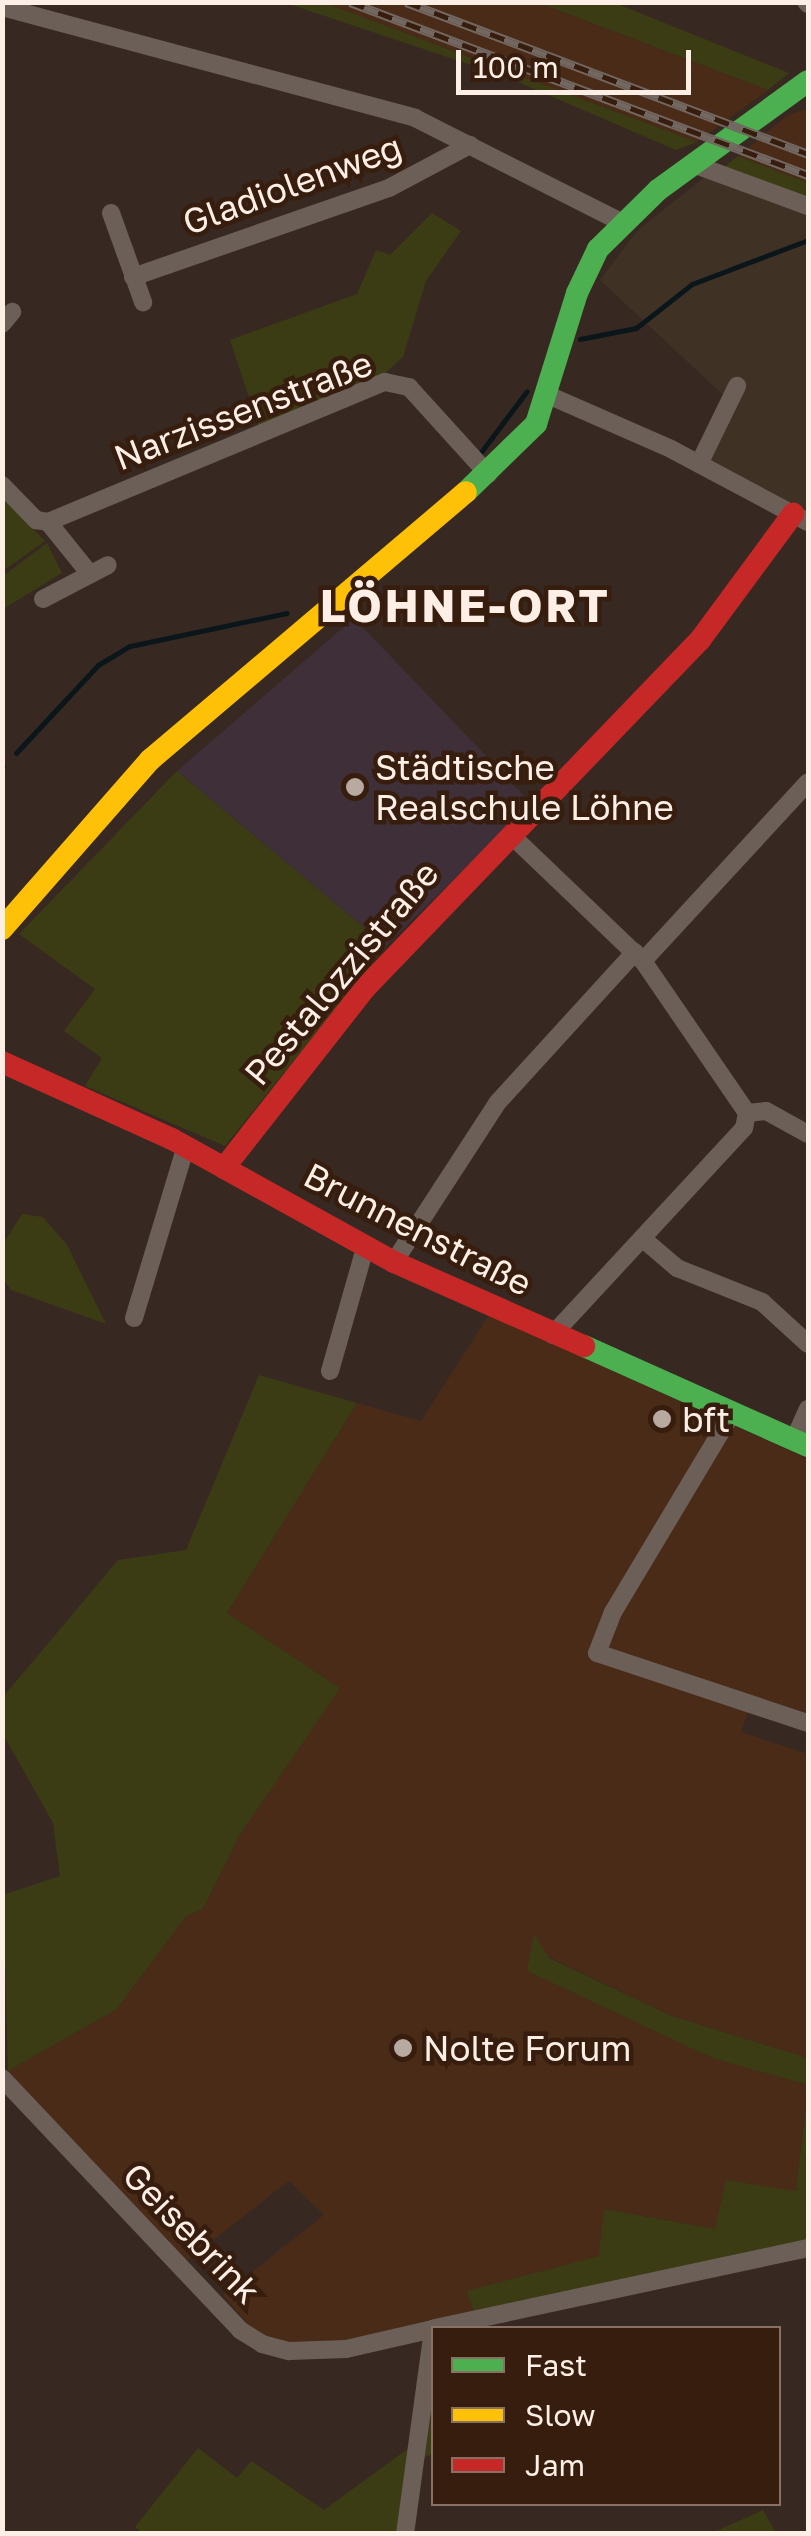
<!DOCTYPE html>
<meta charset="utf-8">
<style>
body{margin:0}
#map{position:relative;width:811px;height:2536px;overflow:hidden;background:#372921;font-family:"Golos Text",sans-serif}
div>[style]{position:absolute}
.commercial>*{inset:0;background:#3f3224}
.built>*{inset:0;background:#492b18}
.education>*{inset:0;background:#3e2f38}
.green>*{inset:0;background:#3b3c14}
.stream>*{height:5px;margin:-2.5px;padding:0 2.5px;transform-origin:2.5px;border-radius:2.5px;background:#0b161b}
.street>*{height:18px;margin:-9px;padding:0 9px;transform-origin:9px;border-radius:9px;background:#6b5f58}
.fast>*{height:22px;margin:-11px;padding:0 11px;transform-origin:11px;border-radius:11px;background:#4caf50}
.slow>*{height:22px;margin:-11px;padding:0 11px;transform-origin:11px;border-radius:11px;background:#ffc107}
.jam>*{height:22px;margin:-11px;padding:0 11px;transform-origin:11px;border-radius:11px;background:#c62828}
.rail>*{height:9px;margin-top:-4.5px;transform-origin:0;background:repeating-linear-gradient(90deg,#371d0d 0 15px,#726761 0 30px);box-sizing:border-box;border-block:2px solid #726761}
.dots>*{width:28px;height:28px;translate:-50% -50%;box-sizing:border-box;border:5px solid #371d0d;border-radius:50%}
span{translate:-50% -50%;white-space:nowrap;text-align:center;line-height:1.15;-webkit-text-stroke:9px #371d0d;paint-order:stroke}
.street-label{font-size:35px;color:#fdeee6}
.poi-label{font-size:35px;color:#fdeee6}
.left{translate:0 -50%;text-align:left}
.district-label{font-size:45px;color:#fdeee6;font-weight:700;letter-spacing:2.5px}
.frame{position:absolute;inset:0;border:5px solid #fdeee6;pointer-events:none}
.legend{position:absolute;left:431px;top:2326px;width:350px;height:180px;box-sizing:border-box;background:#371d0d;border:2px solid #867164;margin:0;padding:12px 18px;list-style:none;font-size:30px;color:#fdeee6}
.legend li{display:flex;align-items:center;gap:20px;height:50px}
.legend b{width:50px;border:2px solid #867164}
.scale{position:absolute;left:456px;top:50px;width:235px;height:45px;box-sizing:border-box;border:5px solid #fdeee6;border-top:0;padding-left:12px;font-size:30px;line-height:35px;white-space:nowrap;color:#fdeee6;-webkit-text-stroke:8px #371d0d;paint-order:stroke}
</style>
<div id="map">
<div class="commercial">
<i style="clip-path:polygon(709px 174px,808px 211px,808px 513px,706px 458px,733px 404px,600px 280px,638px 230px)"></i>
</div>
<div class="built">
<i style="clip-path:polygon(325px 3px,539px 3px,768px 90px,697px 142px)"></i>
<i style="clip-path:polygon(808px 109px,808px 183px,738px 156px,788px 115px)"></i>
<i style="clip-path:polygon(489px 1315px,808px 1459px,808px 1713px,754px 1697px,741px 1732px,808px 1754px,808px 2058px,672px 2016px,549px 1957px,527px 1971px,712px 2058px,808px 2085px,796px 2191px,715px 2229px,605px 2209px,600px 2256px,466px 2291px,477px 2319px,289px 2349px,263px 2341px,223px 2295px,324px 2215px,289px 2181px,186px 2261px,36px 2110px,8px 2071px,117px 2009px,186px 1916px,203px 1909px,239px 1836px,339px 1688px,227px 1613px,357px 1403px,421px 1421px)"></i>
</div>
<div class="education">
<i style="clip-path:polygon(354px 618px,531px 803px,386px 946px,177px 771px)"></i>
</div>
<div class="green">
<i style="clip-path:polygon(286px 3px,325px 3px,697px 142px,676px 150px,504px 76px)"></i>
<i style="clip-path:polygon(539px 3px,615px 3px,789px 73px,768px 90px)"></i>
<i style="clip-path:polygon(738px 156px,808px 183px,808px 198px,724px 167px)"></i>
<i style="clip-path:polygon(432px 213px,461px 231px,426px 281px,403px 357px,385px 373px,259px 427px,230px 340px,357px 294px,376px 250px,390px 255px)"></i>
<i style="clip-path:polygon(2px 497px,45px 541px,3px 571px,2px 571px)"></i>
<i style="clip-path:polygon(47px 543px,62px 573px,3px 609px,3px 576px)"></i>
<i style="clip-path:polygon(177px 771px,386px 946px,225px 1146px,85px 1086px,102px 1058px,64px 1031px,95px 989px,19px 934px)"></i>
<i style="clip-path:polygon(22px 1214px,43px 1217px,67px 1245px,106px 1324px,11px 1290px,3px 1279px,3px 1244px)"></i>
<i style="clip-path:polygon(259px 1375px,357px 1403px,227px 1613px,340px 1688px,239px 1836px,203px 1909px,186px 1916px,117px 2009px,8px 2071px,3px 1895px,60px 1876px,53px 1823px,3px 1734px,3px 1697px,118px 1560px,186px 1550px)"></i>
<i style="clip-path:polygon(534px 1934px,549px 1958px,672px 2016px,808px 2058px,808px 2085px,712px 2058px,527px 1971px)"></i>
<i style="clip-path:polygon(808px 2088px,808px 2241px,477px 2320px,479px 2328px,440px 2328px,477px 2319px,466px 2291px,599px 2256px,604px 2209px,715px 2229px,726px 2180px,796px 2191px)"></i>
<i style="clip-path:polygon(433px 2330px,433px 2454px,406px 2464px,402px 2533px,143px 2534px,135px 2527px,198px 2448px,237px 2478px,251px 2461px,324px 2510px,417px 2442px)"></i>
<i style="clip-path:polygon(763px 2510px,776px 2533px,712px 2533px)"></i>
</div>
<div class="stream">
<i style="left:580px;top:339px;width:57px;rotate:-11.1deg"></i>
<i style="left:636px;top:328px;width:71px;rotate:-38.2deg"></i>
<i style="left:692px;top:284px;width:124px;rotate:-20.8deg"></i>
<i style="left:481px;top:452px;width:76px;rotate:-53deg"></i>
<i style="left:16px;top:753px;width:120px;rotate:-47deg"></i>
<i style="left:98px;top:665px;width:37px;rotate:-31deg"></i>
<i style="left:130px;top:646px;width:160px;rotate:-11.9deg"></i>
<i style="left:2px;top:767px;width:1px;rotate:-45deg"></i>
</div>
<div class="street">
<i style="left:806px;top:2px;width:3px;rotate:45deg"></i>
<i style="left:2px;top:7px;width:428px;rotate:15deg"></i>
<i style="left:415px;top:118px;width:231px;rotate:26.8deg"></i>
<i style="left:693px;top:164px;width:122px;rotate:20.1deg"></i>
<i style="left:111px;top:213px;width:95px;rotate:70.2deg"></i>
<i style="left:133px;top:277px;width:271px;rotate:-19.2deg"></i>
<i style="left:389px;top:188px;width:92px;rotate:-28deg"></i>
<i style="left:2px;top:324px;width:16px;rotate:-50deg"></i>
<i style="left:548px;top:395px;width:134px;rotate:23.7deg"></i>
<i style="left:671px;top:449px;width:155px;rotate:28.1deg"></i>
<i style="left:699px;top:464px;width:87px;rotate:-64deg"></i>
<i style="left:2px;top:485px;width:49px;rotate:45.8deg"></i>
<i style="left:36px;top:520px;width:12px;rotate:9deg"></i>
<i style="left:48px;top:522px;width:365px;rotate:-22.6deg"></i>
<i style="left:385px;top:382px;width:25px;rotate:12deg"></i>
<i style="left:409px;top:387px;width:118px;rotate:47.8deg"></i>
<i style="left:48px;top:522px;width:67px;rotate:51.1deg"></i>
<i style="left:43px;top:599px;width:73px;rotate:-27.6deg"></i>
<i style="left:511px;top:835px;width:182px;rotate:43.7deg"></i>
<i style="left:643px;top:961px;width:184px;rotate:55.6deg"></i>
<i style="left:747px;top:1113px;width:15px;rotate:101deg"></i>
<i style="left:744px;top:1128px;width:282px;rotate:132.8deg"></i>
<i style="left:643px;top:961px;width:243px;rotate:-47.3deg"></i>
<i style="left:747px;top:1113px;width:19px;rotate:-6deg"></i>
<i style="left:766px;top:1111px;width:48px;rotate:28.7deg"></i>
<i style="left:642px;top:1238px;width:46px;rotate:40.6deg"></i>
<i style="left:677px;top:1268px;width:92px;rotate:21.8deg"></i>
<i style="left:762px;top:1302px;width:62px;rotate:42.4deg"></i>
<i style="left:394px;top:1262px;width:191px;rotate:-57deg"></i>
<i style="left:498px;top:1102px;width:203px;rotate:-47.6deg"></i>
<i style="left:134px;top:1318px;width:180px;rotate:-73.2deg"></i>
<i style="left:330px;top:1371px;width:128px;rotate:-74.1deg"></i>
<i style="left:731px;top:1415px;width:230px;rotate:120.9deg"></i>
<i style="left:613px;top:1612px;width:44px;rotate:111.3deg"></i>
<i style="left:597px;top:1653px;width:222px;rotate:18.4deg"></i>
<i style="left:794px;top:1440px;width:34px;rotate:-66deg"></i>
<i style="left:2px;top:2078px;width:347px;rotate:46.6deg"></i>
<i style="left:240px;top:2330px;width:26px;rotate:32deg"></i>
<i style="left:262px;top:2344px;width:28px;rotate:15deg"></i>
<i style="left:289px;top:2351px;width:57px;rotate:-2deg"></i>
<i style="left:346px;top:2349px;width:89px;rotate:-12.9deg"></i>
<i style="left:435px;top:2328px;width:381px;rotate:-12.1deg"></i>
<i style="left:405px;top:2534px;width:207px;rotate:-82.2deg"></i>
</div>
<div class="fast">
<i style="left:466px;top:492px;width:98px;rotate:-44.2deg"></i>
<i style="left:536px;top:424px;width:137px;rotate:-72.6deg"></i>
<i style="left:577px;top:293px;width:49px;rotate:-64.5deg"></i>
<i style="left:598px;top:249px;width:84px;rotate:-44.5deg"></i>
<i style="left:658px;top:190px;width:185px;rotate:-36deg"></i>
<i style="left:584px;top:1346px;width:245px;rotate:24.1deg"></i>
</div>
<div class="slow">
<i style="left:2px;top:929px;width:225px;rotate:-48.8deg"></i>
<i style="left:150px;top:760px;width:414px;rotate:-40.3deg"></i>
</div>
<div class="jam">
<i style="left:2px;top:1062px;width:187px;rotate:24.4deg"></i>
<i style="left:172px;top:1139px;width:254px;rotate:29deg"></i>
<i style="left:394px;top:1262px;width:208px;rotate:23.9deg"></i>
<i style="left:224px;top:1168px;width:230px;rotate:-51.9deg"></i>
<i style="left:366px;top:987px;width:482px;rotate:-46.1deg"></i>
<i style="left:700px;top:640px;width:157px;rotate:-53.6deg"></i>
</div>
<div class="rail">
<i style="left:350px;top:2px;width:490px;rotate:20.7deg"></i>
<i style="left:406px;top:2px;width:430px;rotate:20.7deg"></i>
</div>
<div class="dots">
<i style="left:355px;top:787px;background:#b8a9a1"></i>
<i style="left:662px;top:1419px;background:#b8a9a1"></i>
<i style="left:403px;top:2048px;background:#b8a9a1"></i>
</div>
<div class="street-label">
<span style="left:292px;top:184px;rotate:-20deg">Gladiolenweg</span>
<span style="left:243px;top:410px;rotate:-21deg">Narzissenstraße</span>
<span style="left:341px;top:973px;rotate:-50deg">Pestalozzistraße</span>
<span style="left:418px;top:1229px;rotate:27deg">Brunnenstraße</span>
<span style="left:192px;top:2233px;rotate:46deg">Geisebrink</span>
</div>
<div class="poi-label">
<span class="left" style="left:375px;top:787px">Städtische<br>Realschule Löhne</span>
<span class="left" style="left:682px;top:1419px">bft</span>
<span class="left" style="left:423px;top:2048px">Nolte Forum</span>
</div>
<div class="district-label">
<span style="left:465px;top:606px">LÖHNE-ORT</span>
</div>
<div class="frame"></div>
<ul class="legend">
<li><b style="height:12px;background:#4caf50"></b>Fast</li>
<li><b style="height:12px;background:#ffc107"></b>Slow</li>
<li><b style="height:12px;background:#c62828"></b>Jam</li>
</ul>
<div class="scale">100 m</div>
</div>
